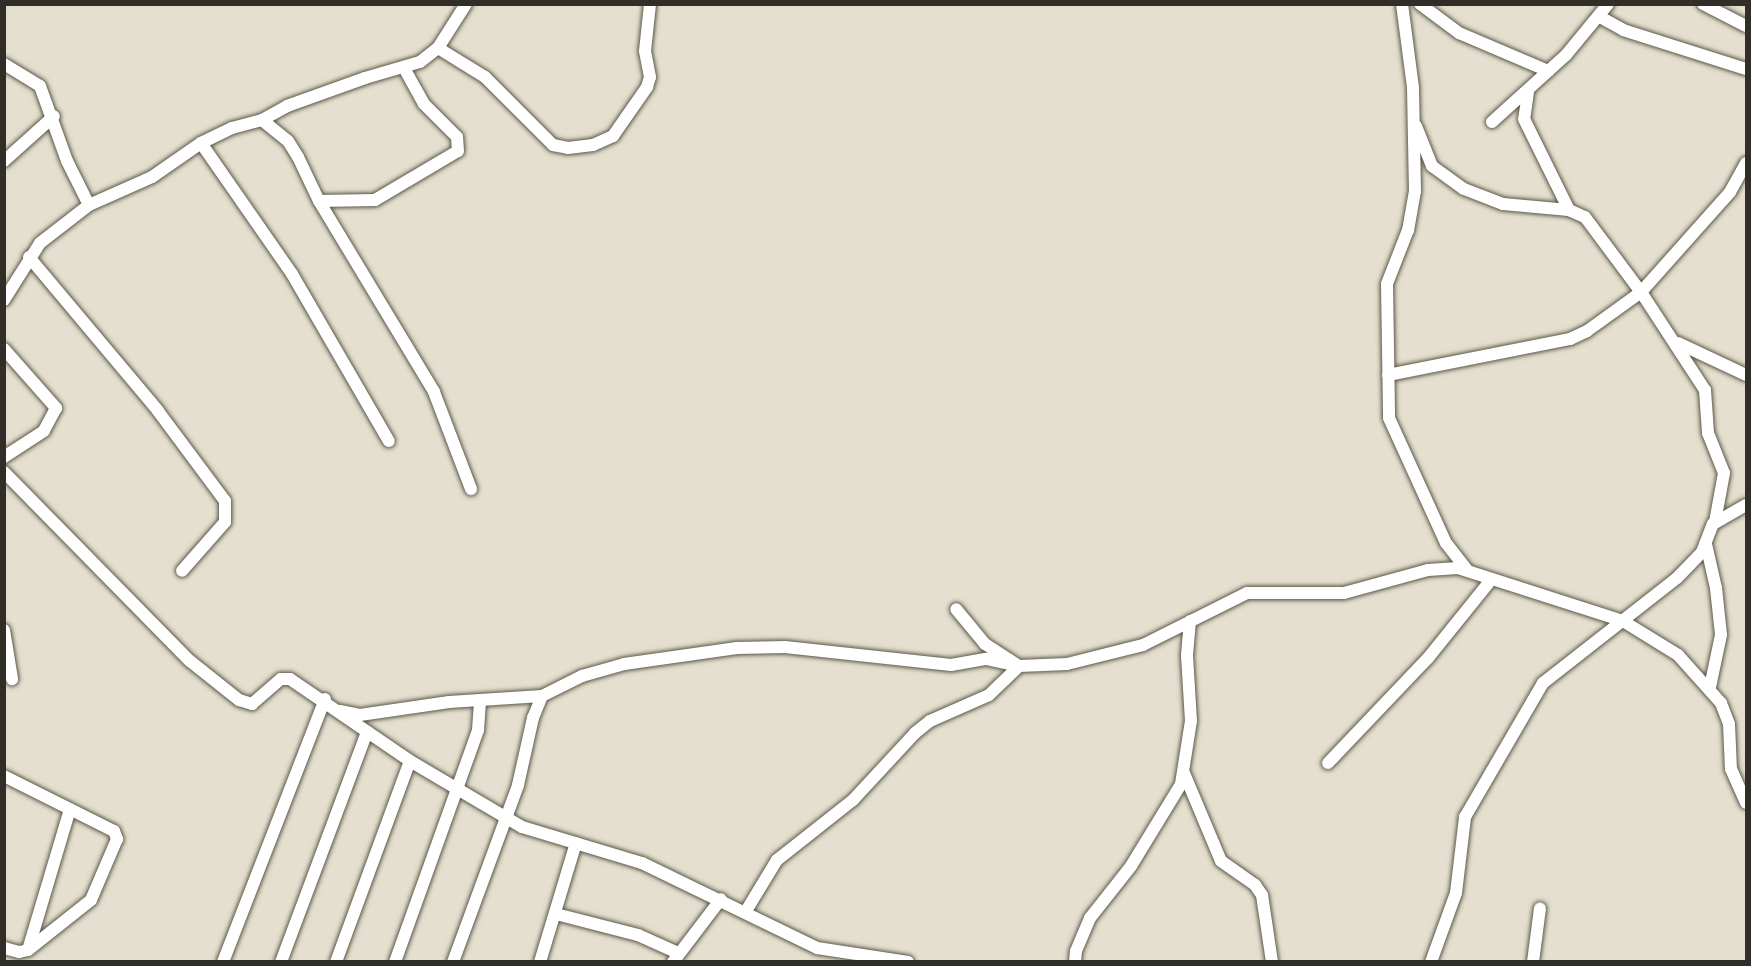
<!DOCTYPE html>
<style>
body{margin:0}
#map{position:relative;width:1751px;height:966px;overflow:hidden;background:#e4dfce;font-family:"Work Sans",sans-serif}
div>[style]{position:absolute}
.roads{filter:drop-shadow(0 0 2px #5c5749) drop-shadow(0 0 2px #5c5749)}
.minor>*{height:12px;margin:-6px;padding:0 6px;transform-origin:6px;border-radius:6px;background:#fff}
span{translate:-50% -50%;white-space:nowrap;text-align:center;line-height:1.15;-webkit-text-stroke:4.5px #f1ecdb;paint-order:stroke}
.frame{position:absolute;inset:0;border:6px solid #302e27;pointer-events:none}
</style>
<div id="map">
<div class="roads">
<div class="minor">
<i style="left:1402px;top:4px;width:85px;rotate:82.5deg"></i>
<i style="left:1413px;top:88px;width:103px;rotate:88.9deg"></i>
<i style="left:1415px;top:191px;width:40px;rotate:100deg"></i>
<i style="left:1408px;top:230px;width:58px;rotate:111.3deg"></i>
<i style="left:1387px;top:284px;width:134px;rotate:89.1deg"></i>
<i style="left:1389px;top:418px;width:137px;rotate:65.5deg"></i>
<i style="left:1446px;top:543px;width:33px;rotate:52deg"></i>
<i style="left:1420px;top:4px;width:49px;rotate:36.6deg"></i>
<i style="left:1459px;top:33px;width:97px;rotate:23.1deg"></i>
<i style="left:1703px;top:4px;width:48px;rotate:27.1deg"></i>
<i style="left:1600px;top:17px;width:26px;rotate:29deg"></i>
<i style="left:1623px;top:30px;width:129px;rotate:17.6deg"></i>
<i style="left:438px;top:48px;width:55px;rotate:31.7deg"></i>
<i style="left:485px;top:77px;width:96px;rotate:45deg"></i>
<i style="left:553px;top:145px;width:15px;rotate:11deg"></i>
<i style="left:568px;top:148px;width:25px;rotate:-7deg"></i>
<i style="left:593px;top:145px;width:22px;rotate:-24deg"></i>
<i style="left:613px;top:136px;width:60px;rotate:-55.2deg"></i>
<i style="left:647px;top:87px;width:10px;rotate:-73deg"></i>
<i style="left:650px;top:77px;width:26px;rotate:-101deg"></i>
<i style="left:645px;top:51px;width:47px;rotate:-83.9deg"></i>
<i style="left:4px;top:64px;width:42px;rotate:31.4deg"></i>
<i style="left:40px;top:86px;width:80px;rotate:70.2deg"></i>
<i style="left:67px;top:161px;width:49px;rotate:63.4deg"></i>
<i style="left:1528px;top:92px;width:27px;rotate:98deg"></i>
<i style="left:1524px;top:119px;width:102px;rotate:63.7deg"></i>
<i style="left:262px;top:120px;width:33px;rotate:39deg"></i>
<i style="left:288px;top:141px;width:19px;rotate:58deg"></i>
<i style="left:298px;top:157px;width:49px;rotate:64.5deg"></i>
<i style="left:319px;top:201px;width:223px;rotate:58.9deg"></i>
<i style="left:434px;top:392px;width:104px;rotate:69.1deg"></i>
<i style="left:1492px;top:122px;width:100px;rotate:-42.2deg"></i>
<i style="left:1566px;top:55px;width:66px;rotate:-50.5deg"></i>
<i style="left:1416px;top:126px;width:43px;rotate:68.2deg"></i>
<i style="left:1432px;top:166px;width:39px;rotate:36deg"></i>
<i style="left:1464px;top:189px;width:42px;rotate:21deg"></i>
<i style="left:1503px;top:204px;width:66px;rotate:5.2deg"></i>
<i style="left:1569px;top:210px;width:17px;rotate:24deg"></i>
<i style="left:1585px;top:217px;width:94px;rotate:53.3deg"></i>
<i style="left:1641px;top:292px;width:117px;rotate:56.9deg"></i>
<i style="left:1705px;top:390px;width:43px;rotate:86deg"></i>
<i style="left:1708px;top:433px;width:43px;rotate:68.2deg"></i>
<i style="left:1724px;top:473px;width:50px;rotate:100.4deg"></i>
<i style="left:201px;top:143px;width:160px;rotate:55.2deg"></i>
<i style="left:292px;top:274px;width:193px;rotate:59.9deg"></i>
<i style="left:4px;top:161px;width:67px;rotate:-42deg"></i>
<i style="left:319px;top:201px;width:56px;rotate:-1deg"></i>
<i style="left:375px;top:200px;width:96px;rotate:-30.6deg"></i>
<i style="left:458px;top:151px;width:14px;rotate:-94deg"></i>
<i style="left:457px;top:137px;width:47px;rotate:-135deg"></i>
<i style="left:424px;top:104px;width:39px;rotate:-119deg"></i>
<i style="left:29px;top:257px;width:201px;rotate:50deg"></i>
<i style="left:158px;top:411px;width:112px;rotate:53.3deg"></i>
<i style="left:225px;top:501px;width:21px;rotate:90deg"></i>
<i style="left:225px;top:522px;width:65px;rotate:131.3deg"></i>
<i style="left:4px;top:300px;width:67px;rotate:-57.7deg"></i>
<i style="left:40px;top:243px;width:62px;rotate:-37.8deg"></i>
<i style="left:89px;top:205px;width:69px;rotate:-24deg"></i>
<i style="left:152px;top:177px;width:60px;rotate:-34.8deg"></i>
<i style="left:201px;top:143px;width:34px;rotate:-26deg"></i>
<i style="left:232px;top:128px;width:31px;rotate:-15deg"></i>
<i style="left:262px;top:120px;width:29px;rotate:-29deg"></i>
<i style="left:287px;top:106px;width:83px;rotate:-19.7deg"></i>
<i style="left:365px;top:78px;width:57px;rotate:-16.2deg"></i>
<i style="left:420px;top:62px;width:23px;rotate:-38deg"></i>
<i style="left:438px;top:48px;width:52px;rotate:-57.5deg"></i>
<i style="left:1678px;top:343px;width:75px;rotate:25.2deg"></i>
<i style="left:4px;top:349px;width:79px;rotate:48.6deg"></i>
<i style="left:56px;top:408px;width:26px;rotate:118deg"></i>
<i style="left:44px;top:431px;width:48px;rotate:147deg"></i>
<i style="left:1388px;top:375px;width:186px;rotate:-11.2deg"></i>
<i style="left:1570px;top:339px;width:19px;rotate:-25deg"></i>
<i style="left:1587px;top:331px;width:67px;rotate:-35.8deg"></i>
<i style="left:1641px;top:292px;width:134px;rotate:-48.3deg"></i>
<i style="left:1730px;top:192px;width:33px;rotate:-61deg"></i>
<i style="left:4px;top:472px;width:265px;rotate:45.5deg"></i>
<i style="left:190px;top:661px;width:63px;rotate:38.5deg"></i>
<i style="left:239px;top:700px;width:14px;rotate:17deg"></i>
<i style="left:252px;top:704px;width:38px;rotate:-41deg"></i>
<i style="left:281px;top:679px;width:9px"></i>
<i style="left:290px;top:679px;width:145px;rotate:34.3deg"></i>
<i style="left:410px;top:761px;width:130px;rotate:30.5deg"></i>
<i style="left:522px;top:827px;width:125px;rotate:16.7deg"></i>
<i style="left:642px;top:863px;width:195px;rotate:25.9deg"></i>
<i style="left:817px;top:948px;width:92px;rotate:8.7deg"></i>
<i style="left:1706px;top:544px;width:45px;rotate:77.2deg"></i>
<i style="left:1716px;top:588px;width:47px;rotate:83.9deg"></i>
<i style="left:1721px;top:635px;width:53px;rotate:101.9deg"></i>
<i style="left:4px;top:630px;width:50px;rotate:80.7deg"></i>
<i style="left:340px;top:711px;width:20px;rotate:11deg"></i>
<i style="left:360px;top:715px;width:90px;rotate:-8.3deg"></i>
<i style="left:449px;top:702px;width:93px;rotate:-3.7deg"></i>
<i style="left:542px;top:696px;width:45px;rotate:-26.6deg"></i>
<i style="left:582px;top:676px;width:44px;rotate:-15.9deg"></i>
<i style="left:624px;top:664px;width:114px;rotate:-8.1deg"></i>
<i style="left:737px;top:648px;width:48px;rotate:-1.2deg"></i>
<i style="left:785px;top:647px;width:167px;rotate:6.2deg"></i>
<i style="left:951px;top:665px;width:36px;rotate:-10deg"></i>
<i style="left:986px;top:659px;width:34px;rotate:12deg"></i>
<i style="left:1019px;top:666px;width:48px;rotate:-2.4deg"></i>
<i style="left:1067px;top:664px;width:78px;rotate:-14deg"></i>
<i style="left:1143px;top:645px;width:116px;rotate:-26.6deg"></i>
<i style="left:1247px;top:593px;width:97px"></i>
<i style="left:1344px;top:593px;width:87px;rotate:-15.3deg"></i>
<i style="left:1428px;top:570px;width:30px;rotate:-4deg"></i>
<i style="left:1458px;top:568px;width:173px;rotate:17.8deg"></i>
<i style="left:1623px;top:621px;width:65px;rotate:31.7deg"></i>
<i style="left:1678px;top:655px;width:64px;rotate:48.1deg"></i>
<i style="left:1721px;top:703px;width:22px;rotate:69deg"></i>
<i style="left:1729px;top:724px;width:45px;rotate:87.5deg"></i>
<i style="left:1731px;top:769px;width:37px;rotate:66deg"></i>
<i style="left:1328px;top:763px;width:145px;rotate:-46.4deg"></i>
<i style="left:1428px;top:658px;width:100px;rotate:-51.1deg"></i>
<i style="left:1184px;top:773px;width:95px;rotate:67.2deg"></i>
<i style="left:1221px;top:861px;width:42px;rotate:35.2deg"></i>
<i style="left:1255px;top:885px;width:12px;rotate:55deg"></i>
<i style="left:1262px;top:895px;width:68px;rotate:81.5deg"></i>
<i style="left:4px;top:776px;width:123px;rotate:26.6deg"></i>
<i style="left:114px;top:831px;width:9px;rotate:69deg"></i>
<i style="left:117px;top:839px;width:66px;rotate:113.1deg"></i>
<i style="left:91px;top:900px;width:80px;rotate:141.6deg"></i>
<i style="left:28px;top:950px;width:9px;rotate:167deg"></i>
<i style="left:19px;top:952px;width:16px;rotate:-165deg"></i>
<i style="left:746px;top:911px;width:60px;rotate:-58.7deg"></i>
<i style="left:777px;top:860px;width:97px;rotate:-38.3deg"></i>
<i style="left:853px;top:800px;width:91px;rotate:-47.2deg"></i>
<i style="left:915px;top:733px;width:19px;rotate:-39deg"></i>
<i style="left:930px;top:721px;width:64px;rotate:-23.8deg"></i>
<i style="left:989px;top:695px;width:42px;rotate:-44deg"></i>
<i style="left:1019px;top:666px;width:40px;rotate:-147.1deg"></i>
<i style="left:985px;top:644px;width:45px;rotate:-129.6deg"></i>
<i style="left:556px;top:914px;width:85px;rotate:14.4deg"></i>
<i style="left:638px;top:935px;width:44px;rotate:24.2deg"></i>
<i style="left:28px;top:950px;width:147px;rotate:-73.4deg"></i>
<i style="left:223px;top:962px;width:282px;rotate:-68.8deg"></i>
<i style="left:281px;top:962px;width:246px;rotate:-69.5deg"></i>
<i style="left:336px;top:962px;width:214px;rotate:-69.8deg"></i>
<i style="left:395px;top:962px;width:246px;rotate:-70.3deg"></i>
<i style="left:478px;top:730px;width:30px;rotate:-86deg"></i>
<i style="left:453px;top:962px;width:189px;rotate:-69.8deg"></i>
<i style="left:518px;top:785px;width:69px;rotate:-77.4deg"></i>
<i style="left:533px;top:718px;width:24px;rotate:-68deg"></i>
<i style="left:540px;top:962px;width:124px;rotate:-73.2deg"></i>
<i style="left:673px;top:962px;width:79px;rotate:-52.7deg"></i>
<i style="left:1075px;top:962px;width:11px;rotate:-85deg"></i>
<i style="left:1076px;top:951px;width:36px;rotate:-67deg"></i>
<i style="left:1090px;top:918px;width:66px;rotate:-51.7deg"></i>
<i style="left:1131px;top:866px;width:96px;rotate:-58.6deg"></i>
<i style="left:1181px;top:784px;width:64px;rotate:-81deg"></i>
<i style="left:1191px;top:721px;width:66px;rotate:-93.5deg"></i>
<i style="left:1187px;top:655px;width:34px;rotate:-85deg"></i>
<i style="left:1431px;top:962px;width:73px;rotate:-70.1deg"></i>
<i style="left:1456px;top:893px;width:77px;rotate:-83.2deg"></i>
<i style="left:1465px;top:817px;width:155px;rotate:-59.8deg"></i>
<i style="left:1543px;top:683px;width:170px;rotate:-38.1deg"></i>
<i style="left:1677px;top:578px;width:36px;rotate:-46deg"></i>
<i style="left:1702px;top:552px;width:30px;rotate:-69deg"></i>
<i style="left:1713px;top:524px;width:38px;rotate:-30deg"></i>
<i style="left:1533px;top:962px;width:54px;rotate:-82.6deg"></i>
</div>
</div>
<div class="frame"></div>
</div>
